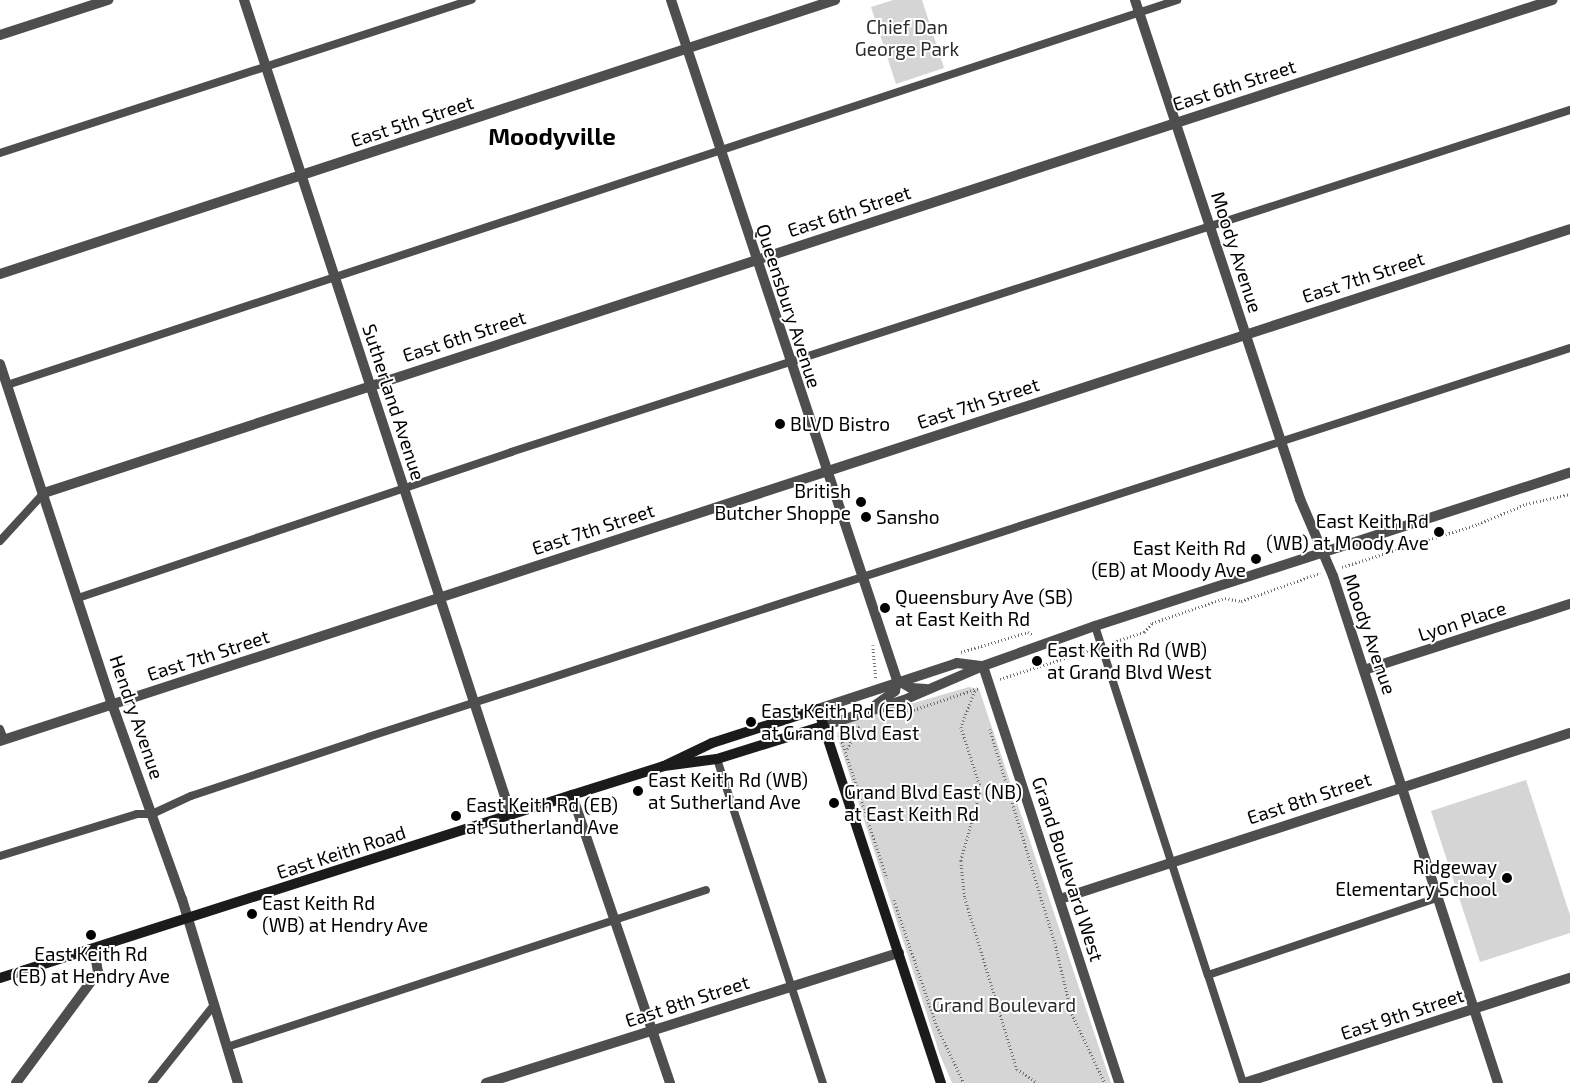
<!DOCTYPE html>
<style>
body{margin:0}
#map{position:relative;width:1570px;height:1083px;overflow:hidden;background:#fff;font-family:"Exo 2",sans-serif}
div>[style]{position:absolute}
.green>*{inset:0;background:#d5d5d5}
.path>*{height:2.5px;margin-top:-1.25px;transform-origin:0;background:repeating-linear-gradient(90deg,#707070 0 1px,transparent 0 3.5px)}
.service>*{height:8px;margin:-4px;padding:0 4px;transform-origin:4px;border-radius:4px;background:#4e4e4e}
.minor>*{height:10px;margin:-5px;padding:0 5px;transform-origin:5px;border-radius:5px;background:#4e4e4e}
.tertiary>*{height:10px;margin:-5px;padding:0 5px;transform-origin:5px;border-radius:5px;background:#4e4e4e}
.secondary>*{height:10px;margin:-5px;padding:0 5px;transform-origin:5px;border-radius:5px;background:#1b1b1b}
.dots>*{width:14px;height:14px;translate:-50% -50%;box-sizing:border-box;border:2px solid #fff;border-radius:50%}
span{translate:-50% -50%;white-space:nowrap;text-align:center;line-height:1.15;-webkit-text-stroke:4px #fff;paint-order:stroke}
.park-label{font-size:19px;color:#2c2c2c}
.street-label{font-size:19px;color:#000}
.poi-label{font-size:19px;color:#000}
.left{translate:0 -50%;text-align:left}
.right{translate:-100% -50%;text-align:right}
.district-label{font-size:24px;color:#000;font-weight:700}
</style>
<div id="map">
<div class="green">
<i style="clip-path:polygon(893px 0,922px 0,944px 68px,896px 84px,871px 7px)"></i>
<i style="clip-path:polygon(969px 687px,979px 689px,1111px 1083px,952px 1083px,940px 1055px,837px 736px,845px 723px)"></i>
<i style="clip-path:polygon(1526px 780px,1570px 915px,1570px 933px,1480px 962px,1431px 811px)"></i>
</div>
<div class="path">
<i style="left:1342px;top:567px;width:143px;rotate:-17.5deg"></i>
<i style="left:1478px;top:524px;width:52px;rotate:-22.6deg"></i>
<i style="left:1526px;top:504px;width:45px;rotate:-12.8deg"></i>
<i style="left:1110px;top:643px;width:36px;rotate:-18deg"></i>
<i style="left:1144px;top:632px;width:12px;rotate:-48deg"></i>
<i style="left:1152px;top:623px;width:77px;rotate:-18.9deg"></i>
<i style="left:1225px;top:598px;width:16px;rotate:11deg"></i>
<i style="left:1241px;top:601px;width:84px;rotate:-19.5deg"></i>
<i style="left:873px;top:645px;width:33px;rotate:85deg"></i>
<i style="left:961px;top:652px;width:70px;rotate:-16.6deg"></i>
<i style="left:1028px;top:632px;width:7px;rotate:27deg"></i>
<i style="left:1000px;top:679px;width:98px;rotate:-17.9deg"></i>
<i style="left:975px;top:691px;width:39px;rotate:111deg"></i>
<i style="left:961px;top:727px;width:65px;rotate:72.1deg"></i>
<i style="left:981px;top:789px;width:75px;rotate:105.5deg"></i>
<i style="left:961px;top:861px;width:37px;rotate:84deg"></i>
<i style="left:965px;top:898px;width:179px;rotate:73.1deg"></i>
<i style="left:1017px;top:1069px;width:25px;rotate:34deg"></i>
<i style="left:907px;top:712px;width:76px;rotate:-18.4deg"></i>
<i style="left:990px;top:729px;width:224px;rotate:73.1deg"></i>
<i style="left:1055px;top:943px;width:73px;rotate:76.5deg"></i>
<i style="left:1072px;top:1014px;width:76px;rotate:64.4deg"></i>
<i style="left:839px;top:732px;width:154px;rotate:71.8deg"></i>
<i style="left:847px;top:749px;width:26px;rotate:-62deg"></i>
<i style="left:894px;top:900px;width:133px;rotate:71.2deg"></i>
<i style="left:937px;top:1026px;width:63px;rotate:64.7deg"></i>
</div>
<div class="service">
<i style="left:0;top:153px;width:496px;rotate:-18deg"></i>
<i style="left:7px;top:385px;width:1232px;rotate:-18.21deg"></i>
<i style="left:0;top:541px;width:65px;rotate:-47.5deg"></i>
<i style="left:78px;top:598px;width:457px;rotate:-18.6deg"></i>
<i style="left:511px;top:452px;width:1113px;rotate:-17.9deg"></i>
<i style="left:1095px;top:626px;width:367px;rotate:72.1deg"></i>
<i style="left:1208px;top:975px;width:242px;rotate:-18.6deg"></i>
<i style="left:0;top:729px;width:11px;rotate:68deg"></i>
<i style="left:717px;top:759px;width:341px;rotate:71.9deg"></i>
<i style="left:0;top:856px;width:143px;rotate:-17deg"></i>
<i style="left:137px;top:814px;width:15px"></i>
<i style="left:152px;top:814px;width:43px;rotate:-24.8deg"></i>
<i style="left:191px;top:796px;width:187px;rotate:-18.4deg"></i>
<i style="left:368px;top:737px;width:1263px;rotate:-17.93deg"></i>
<i style="left:1208px;top:975px;width:114px;rotate:72deg"></i>
<i style="left:227px;top:1047px;width:504px;rotate:-18.15deg"></i>
<i style="left:152px;top:1083px;width:100px;rotate:-51.5deg"></i>
</div>
<div class="minor">
<i style="left:244px;top:0;width:858px;rotate:71.86deg"></i>
<i style="left:1135px;top:0;width:526px;rotate:71.7deg"></i>
<i style="left:1300px;top:499px;width:84px;rotate:66.8deg"></i>
<i style="left:1333px;top:576px;width:533px;rotate:71.97deg"></i>
<i style="left:0;top:35px;width:114px;rotate:-18deg"></i>
<i style="left:0;top:274px;width:879px;rotate:-18.17deg"></i>
<i style="left:0;top:364px;width:358px;rotate:71.8deg"></i>
<i style="left:112px;top:704px;width:207px;rotate:70.3deg"></i>
<i style="left:182px;top:899px;width:192px;rotate:73.1deg"></i>
<i style="left:44px;top:493px;width:1587px;rotate:-18.1deg"></i>
<i style="left:983px;top:666px;width:439px;rotate:71.9deg"></i>
<i style="left:1364px;top:670px;width:216px;rotate:-17.8deg"></i>
<i style="left:0;top:741px;width:1651px;rotate:-18.06deg"></i>
<i style="left:572px;top:795px;width:304px;rotate:71.2deg"></i>
<i style="left:1060px;top:899px;width:536px;rotate:-18.03deg"></i>
<i style="left:16px;top:1083px;width:138px;rotate:-53.5deg"></i>
<i style="left:98px;top:972px;width:23px;rotate:-100deg"></i>
<i style="left:486px;top:1083px;width:433px;rotate:-17.5deg"></i>
<i style="left:1244px;top:1083px;width:342px;rotate:-17.9deg"></i>
</div>
<div class="tertiary">
<i style="left:671px;top:0;width:717px;rotate:71.62deg"></i>
<i style="left:897px;top:680px;width:11px;rotate:100deg"></i>
<i style="left:895px;top:691px;width:24px;rotate:144deg"></i>
<i style="left:897px;top:680px;width:16px;rotate:30deg"></i>
<i style="left:911px;top:688px;width:15px;rotate:4deg"></i>
<i style="left:818px;top:709px;width:146px;rotate:-18.3deg"></i>
<i style="left:957px;top:663px;width:26px;rotate:7deg"></i>
<i style="left:823px;top:726px;width:85px;rotate:-17.8deg"></i>
<i style="left:904px;top:700px;width:86px;rotate:-23.3deg"></i>
<i style="left:983px;top:666px;width:119px;rotate:-19.7deg"></i>
<i style="left:1095px;top:626px;width:499px;rotate:-17.9deg"></i>
</div>
<div class="secondary">
<i style="left:666px;top:765px;width:51px;rotate:-25.6deg"></i>
<i style="left:712px;top:743px;width:111px;rotate:-17.8deg"></i>
<i style="left:818px;top:709px;width:394px;rotate:71.8deg"></i>
<i style="left:0;top:978px;width:601px;rotate:-17.74deg"></i>
<i style="left:572px;top:795px;width:96px;rotate:-17.5deg"></i>
<i style="left:664px;top:766px;width:53px;rotate:-7.5deg"></i>
<i style="left:717px;top:759px;width:111px;rotate:-17.3deg"></i>
</div>
<div class="dots">
<i style="left:780px;top:424px;background:#000"></i>
<i style="left:861px;top:502px;background:#000"></i>
<i style="left:866px;top:517px;background:#000"></i>
<i style="left:1439px;top:532px;background:#000"></i>
<i style="left:1256px;top:559px;background:#000"></i>
<i style="left:885px;top:608px;background:#000"></i>
<i style="left:1037px;top:661px;background:#000"></i>
<i style="left:751px;top:722px;background:#000"></i>
<i style="left:638px;top:791px;background:#000"></i>
<i style="left:834px;top:803px;background:#000"></i>
<i style="left:456px;top:816px;background:#000"></i>
<i style="left:1507px;top:878px;background:#000"></i>
<i style="left:252px;top:914px;background:#000"></i>
<i style="left:91px;top:935px;background:#000"></i>
</div>
<div class="park-label">
<span style="left:907px;top:38px">Chief Dan<br>George Park</span>
<span style="left:1004px;top:1005px">Grand Boulevard</span>
</div>
<div class="street-label">
<span style="left:1234px;top:85px;rotate:-18deg">East 6th Street</span>
<span style="left:412px;top:121px;rotate:-18deg">East 5th Street</span>
<span style="left:849px;top:211px;rotate:-18deg">East 6th Street</span>
<span style="left:1237px;top:252px;rotate:72deg">Moody Avenue</span>
<span style="left:1363px;top:277px;rotate:-18deg">East 7th Street</span>
<span style="left:789px;top:306px;rotate:72deg">Queensbury Avenue</span>
<span style="left:464px;top:336px;rotate:-18deg">East 6th Street</span>
<span style="left:394px;top:402px;rotate:72deg">Sutherland Avenue</span>
<span style="left:978px;top:403px;rotate:-18deg">East 7th Street</span>
<span style="left:593px;top:529px;rotate:-18deg">East 7th Street</span>
<span style="left:1462px;top:621px;rotate:-18deg">Lyon Place</span>
<span style="left:1370px;top:634px;rotate:71deg">Moody Avenue</span>
<span style="left:208px;top:655px;rotate:-18deg">East 7th Street</span>
<span style="left:137px;top:717px;rotate:71deg">Hendry Avenue</span>
<span style="left:1309px;top:798px;rotate:-18deg">East 8th Street</span>
<span style="left:341px;top:852px;rotate:-18deg">East Keith Road</span>
<span style="left:1068px;top:869px;rotate:72deg">Grand Boulevard West</span>
<span style="left:687px;top:1001px;rotate:-18deg">East 8th Street</span>
<span style="left:1402px;top:1014px;rotate:-18deg">East 9th Street</span>
</div>
<div class="poi-label">
<span class="left" style="left:790px;top:424px">BLVD Bistro</span>
<span class="right" style="left:851px;top:502px">British<br>Butcher Shoppe</span>
<span class="left" style="left:876px;top:517px">Sansho</span>
<span class="right" style="left:1429px;top:532px">East Keith Rd<br>(WB) at Moody Ave</span>
<span class="right" style="left:1246px;top:559px">East Keith Rd<br>(EB) at Moody Ave</span>
<span class="left" style="left:895px;top:608px">Queensbury Ave (SB)<br>at East Keith Rd</span>
<span class="left" style="left:1047px;top:661px">East Keith Rd (WB)<br>at Grand Blvd West</span>
<span class="left" style="left:761px;top:722px">East Keith Rd (EB)<br>at Grand Blvd East</span>
<span class="left" style="left:648px;top:791px">East Keith Rd (WB)<br>at Sutherland Ave</span>
<span class="left" style="left:844px;top:803px">Grand Blvd East (NB)<br>at East Keith Rd</span>
<span class="left" style="left:466px;top:816px">East Keith Rd (EB)<br>at Sutherland Ave</span>
<span class="right" style="left:1497px;top:878px">Ridgeway<br>Elementary School</span>
<span class="left" style="left:262px;top:914px">East Keith Rd<br>(WB) at Hendry Ave</span>
<span style="left:91px;top:965px">East Keith Rd<br>(EB) at Hendry Ave</span>
</div>
<div class="district-label">
<span style="left:552px;top:136px">Moodyville</span>
</div>
</div>
